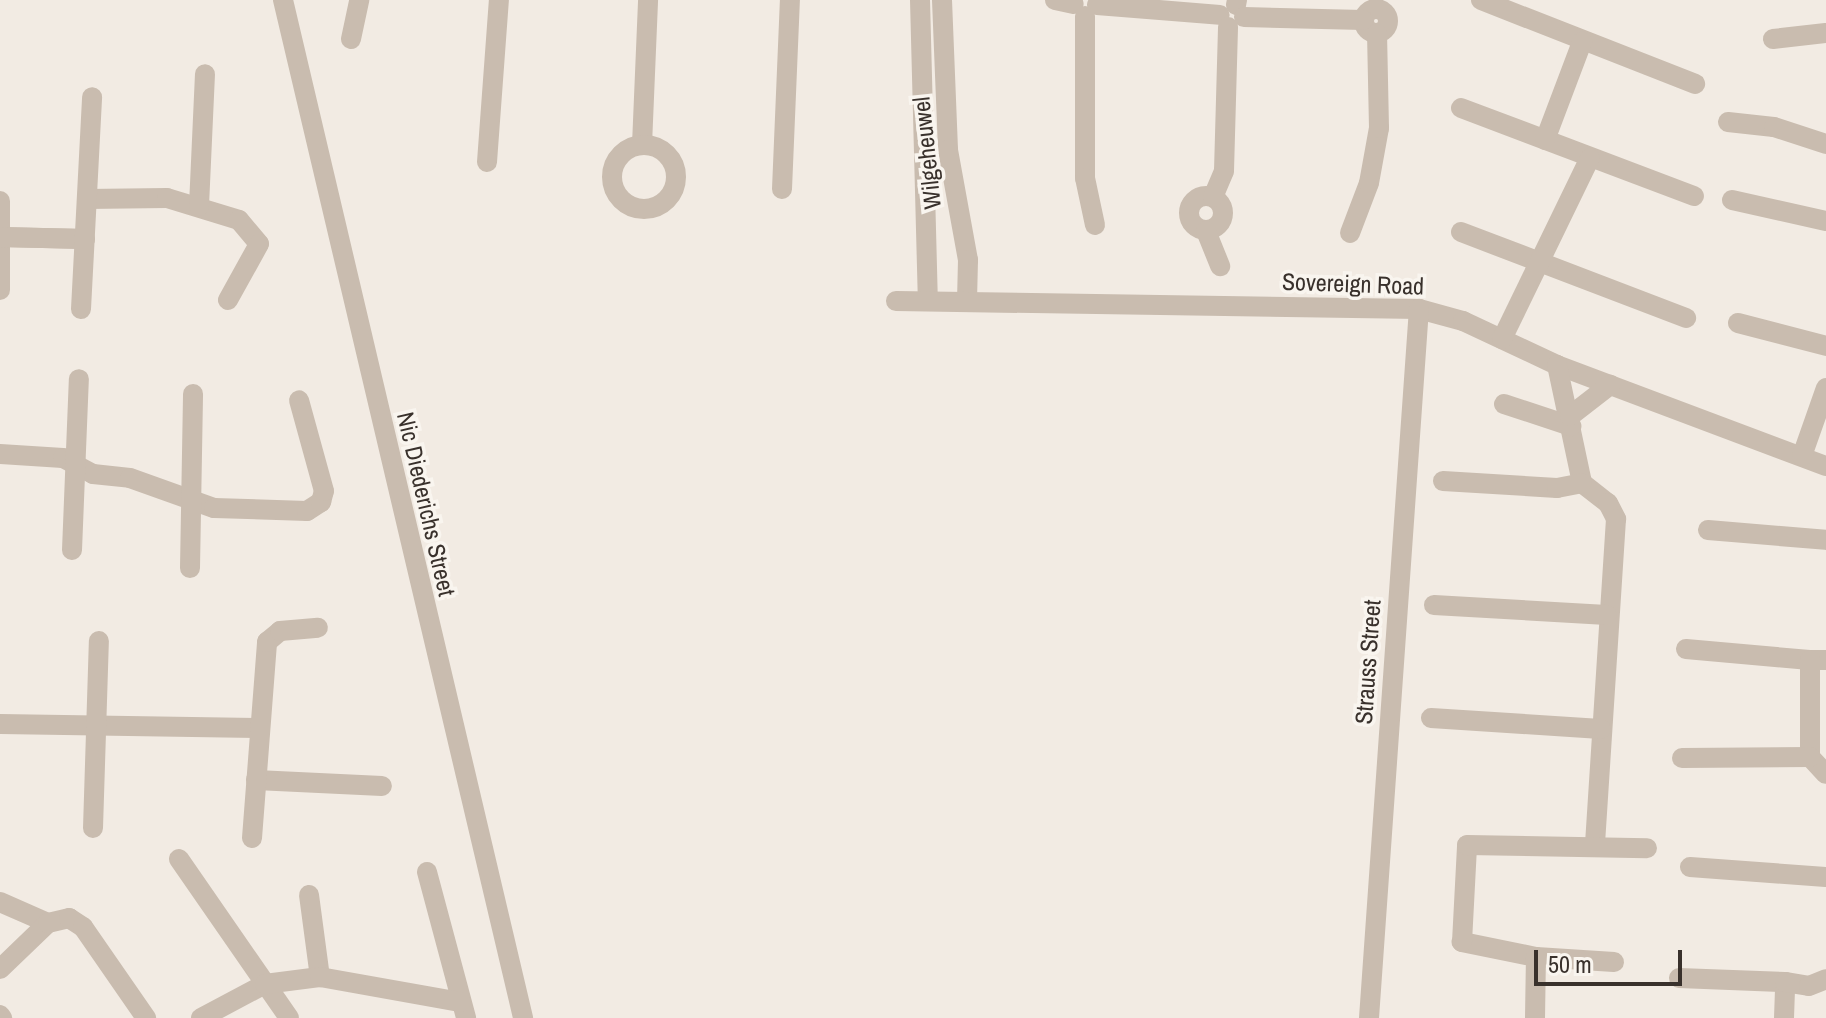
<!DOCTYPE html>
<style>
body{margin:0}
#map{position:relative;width:1826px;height:1018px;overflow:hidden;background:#f2ebe3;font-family:"Archivo Narrow",sans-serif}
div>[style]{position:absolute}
.minor>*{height:20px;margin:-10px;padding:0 10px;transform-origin:10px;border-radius:10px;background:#c9bcaf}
.minor>.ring{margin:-10px;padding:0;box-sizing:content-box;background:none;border:20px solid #c9bcaf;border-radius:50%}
span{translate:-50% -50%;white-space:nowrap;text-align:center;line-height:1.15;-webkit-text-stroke:7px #f9f5ef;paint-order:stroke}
.street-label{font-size:24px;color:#39312c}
.scale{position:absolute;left:1534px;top:950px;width:148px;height:36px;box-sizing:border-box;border:4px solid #39312c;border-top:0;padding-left:10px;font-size:24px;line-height:28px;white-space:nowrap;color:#39312c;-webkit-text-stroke:6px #f9f5ef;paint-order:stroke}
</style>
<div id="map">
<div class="minor">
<i style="left:283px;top:0;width:1046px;rotate:76.73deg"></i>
<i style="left:920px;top:0;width:299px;rotate:88.5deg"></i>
<i style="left:942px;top:0;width:150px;rotate:87.7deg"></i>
<i style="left:948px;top:150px;width:112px;rotate:79.7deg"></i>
<i style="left:968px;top:260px;width:40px;rotate:91.4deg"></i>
<i style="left:1055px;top:0;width:19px;rotate:12deg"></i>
<i style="left:1481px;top:0;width:230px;rotate:21.4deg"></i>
<i style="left:1097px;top:5px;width:123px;rotate:4.6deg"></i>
<i style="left:1236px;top:5px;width:5px;rotate:-79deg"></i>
<i class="ring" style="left:1364px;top:9px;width:4px;height:4px"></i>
<i style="left:1085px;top:16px;width:162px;rotate:90deg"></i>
<i style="left:1085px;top:178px;width:48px;rotate:78deg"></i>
<i style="left:1244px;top:17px;width:119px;rotate:1.4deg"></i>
<i style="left:351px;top:39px;width:40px;rotate:-78deg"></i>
<i style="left:1773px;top:39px;width:53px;rotate:-6.5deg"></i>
<i style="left:1461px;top:108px;width:249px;rotate:20.7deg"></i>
<i style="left:1728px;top:122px;width:46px;rotate:6.2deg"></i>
<i style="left:1774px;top:127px;width:55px;rotate:18.1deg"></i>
<i style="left:1545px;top:140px;width:105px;rotate:-69.3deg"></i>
<i style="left:642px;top:145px;width:145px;rotate:-87.6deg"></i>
<i class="ring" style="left:612px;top:145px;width:44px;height:44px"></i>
<i style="left:487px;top:162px;width:162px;rotate:-85.8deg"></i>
<i style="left:782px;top:189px;width:189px;rotate:-87.6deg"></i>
<i class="ring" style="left:1189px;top:196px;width:14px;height:14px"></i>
<i style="left:1213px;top:197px;width:28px;rotate:-67deg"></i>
<i style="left:1224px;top:171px;width:144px;rotate:-88.4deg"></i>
<i style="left:87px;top:199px;width:80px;rotate:-0.7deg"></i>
<i style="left:167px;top:198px;width:75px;rotate:17deg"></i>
<i style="left:239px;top:220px;width:31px;rotate:50deg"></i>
<i style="left:259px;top:244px;width:64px;rotate:119deg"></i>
<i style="left:1732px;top:200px;width:96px;rotate:12.6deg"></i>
<i style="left:0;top:201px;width:89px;rotate:90deg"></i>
<i style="left:199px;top:206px;width:132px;rotate:-87.4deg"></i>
<i style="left:1206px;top:231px;width:38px;rotate:68deg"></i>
<i style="left:1461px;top:232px;width:241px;rotate:20.9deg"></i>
<i style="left:1350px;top:233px;width:53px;rotate:-69.2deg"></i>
<i style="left:1369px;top:183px;width:56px;rotate:-79.7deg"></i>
<i style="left:1379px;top:128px;width:94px;rotate:-91.2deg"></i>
<i style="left:0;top:237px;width:85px;rotate:1.3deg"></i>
<i style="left:85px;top:239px;width:84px;rotate:-178.6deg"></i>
<i style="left:896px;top:301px;width:523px;rotate:0.88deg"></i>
<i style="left:1419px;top:309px;width:46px;rotate:15.3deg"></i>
<i style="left:1463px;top:321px;width:104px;rotate:25.1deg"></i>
<i style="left:1557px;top:365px;width:287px;rotate:20.6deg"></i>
<i style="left:81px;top:309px;width:212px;rotate:-87deg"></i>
<i style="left:1738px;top:323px;width:91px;rotate:14.6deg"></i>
<i style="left:1502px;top:339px;width:201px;rotate:-64.1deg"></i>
<i style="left:1557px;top:365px;width:121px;rotate:78deg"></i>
<i style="left:1582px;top:483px;width:33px;rotate:38deg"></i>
<i style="left:1608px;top:503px;width:18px;rotate:63deg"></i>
<i style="left:1616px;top:519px;width:326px;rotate:93.7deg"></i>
<i style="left:1504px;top:404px;width:71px;rotate:18.2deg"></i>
<i style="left:1570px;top:416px;width:51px;rotate:-37.8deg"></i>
<i style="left:0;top:454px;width:63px;rotate:3.6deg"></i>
<i style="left:63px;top:458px;width:34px;rotate:28deg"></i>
<i style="left:93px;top:474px;width:37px;rotate:6deg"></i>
<i style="left:130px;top:478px;width:89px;rotate:19.7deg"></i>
<i style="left:214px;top:508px;width:93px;rotate:1.8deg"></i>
<i style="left:307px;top:511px;width:17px;rotate:-33deg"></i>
<i style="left:321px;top:502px;width:11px;rotate:-75deg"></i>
<i style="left:324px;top:491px;width:94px;rotate:-105.4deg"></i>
<i style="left:1802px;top:456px;width:72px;rotate:-70.6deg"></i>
<i style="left:1443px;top:481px;width:114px;rotate:3.5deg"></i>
<i style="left:1557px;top:488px;width:25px;rotate:-11deg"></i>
<i style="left:1708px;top:530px;width:118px;rotate:4.8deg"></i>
<i style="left:72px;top:550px;width:171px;rotate:-87.7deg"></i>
<i style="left:190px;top:568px;width:174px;rotate:-89deg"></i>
<i style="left:1434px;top:605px;width:173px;rotate:3.3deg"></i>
<i style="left:1686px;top:649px;width:124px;rotate:5.1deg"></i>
<i style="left:1826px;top:660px;width:16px;rotate:180deg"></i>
<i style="left:1810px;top:660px;width:97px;rotate:90deg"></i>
<i style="left:1810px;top:757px;width:23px;rotate:47deg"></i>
<i style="left:1431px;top:718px;width:170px;rotate:3.7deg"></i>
<i style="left:0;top:724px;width:260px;rotate:0.9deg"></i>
<i style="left:1682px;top:758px;width:128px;rotate:-0.4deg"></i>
<i style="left:256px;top:780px;width:126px;rotate:2.7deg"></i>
<i style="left:93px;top:828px;width:187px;rotate:-88.2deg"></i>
<i style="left:252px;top:838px;width:197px;rotate:-85.6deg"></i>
<i style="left:267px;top:642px;width:17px;rotate:-40deg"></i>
<i style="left:280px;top:631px;width:38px;rotate:-5deg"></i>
<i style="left:179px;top:859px;width:193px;rotate:55.3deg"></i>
<i style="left:1690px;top:867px;width:136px;rotate:4.2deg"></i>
<i style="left:427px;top:872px;width:151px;rotate:75deg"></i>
<i style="left:309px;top:895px;width:83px;rotate:82.4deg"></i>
<i style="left:0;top:902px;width:52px;rotate:23.6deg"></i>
<i style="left:1614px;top:962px;width:78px;rotate:-176.3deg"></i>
<i style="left:1536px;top:957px;width:76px;rotate:-168.5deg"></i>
<i style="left:1462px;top:942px;width:97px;rotate:-87deg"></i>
<i style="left:1467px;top:845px;width:180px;rotate:1deg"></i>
<i style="left:0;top:969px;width:66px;rotate:-43.8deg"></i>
<i style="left:48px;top:923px;width:22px;rotate:-13deg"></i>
<i style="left:69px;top:918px;width:17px;rotate:33deg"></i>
<i style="left:83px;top:927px;width:111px;rotate:55.3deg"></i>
<i style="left:1679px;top:978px;width:106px;rotate:2.2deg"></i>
<i style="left:0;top:1015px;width:4px;rotate:56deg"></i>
<i style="left:201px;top:1018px;width:72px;rotate:-28deg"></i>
<i style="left:265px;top:984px;width:55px;rotate:-7.3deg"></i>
<i style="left:320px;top:977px;width:143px;rotate:10.1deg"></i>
<i style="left:1369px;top:1018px;width:711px;rotate:-85.97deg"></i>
<i style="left:1535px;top:1018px;width:61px;rotate:-89.1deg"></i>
<i style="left:1784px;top:1018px;width:36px;rotate:-88deg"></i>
<i style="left:1785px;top:982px;width:24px;rotate:9deg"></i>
<i style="left:1809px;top:986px;width:18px;rotate:-22deg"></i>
</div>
<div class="street-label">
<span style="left:927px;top:153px;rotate:-96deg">Wilgeheuwel</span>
<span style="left:1353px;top:284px;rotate:2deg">Sovereign Road</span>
<span style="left:426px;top:504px;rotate:77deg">Nic Diederichs Street</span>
<span style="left:1368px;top:662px;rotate:-86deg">Strauss Street</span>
</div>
<div class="scale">50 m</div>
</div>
